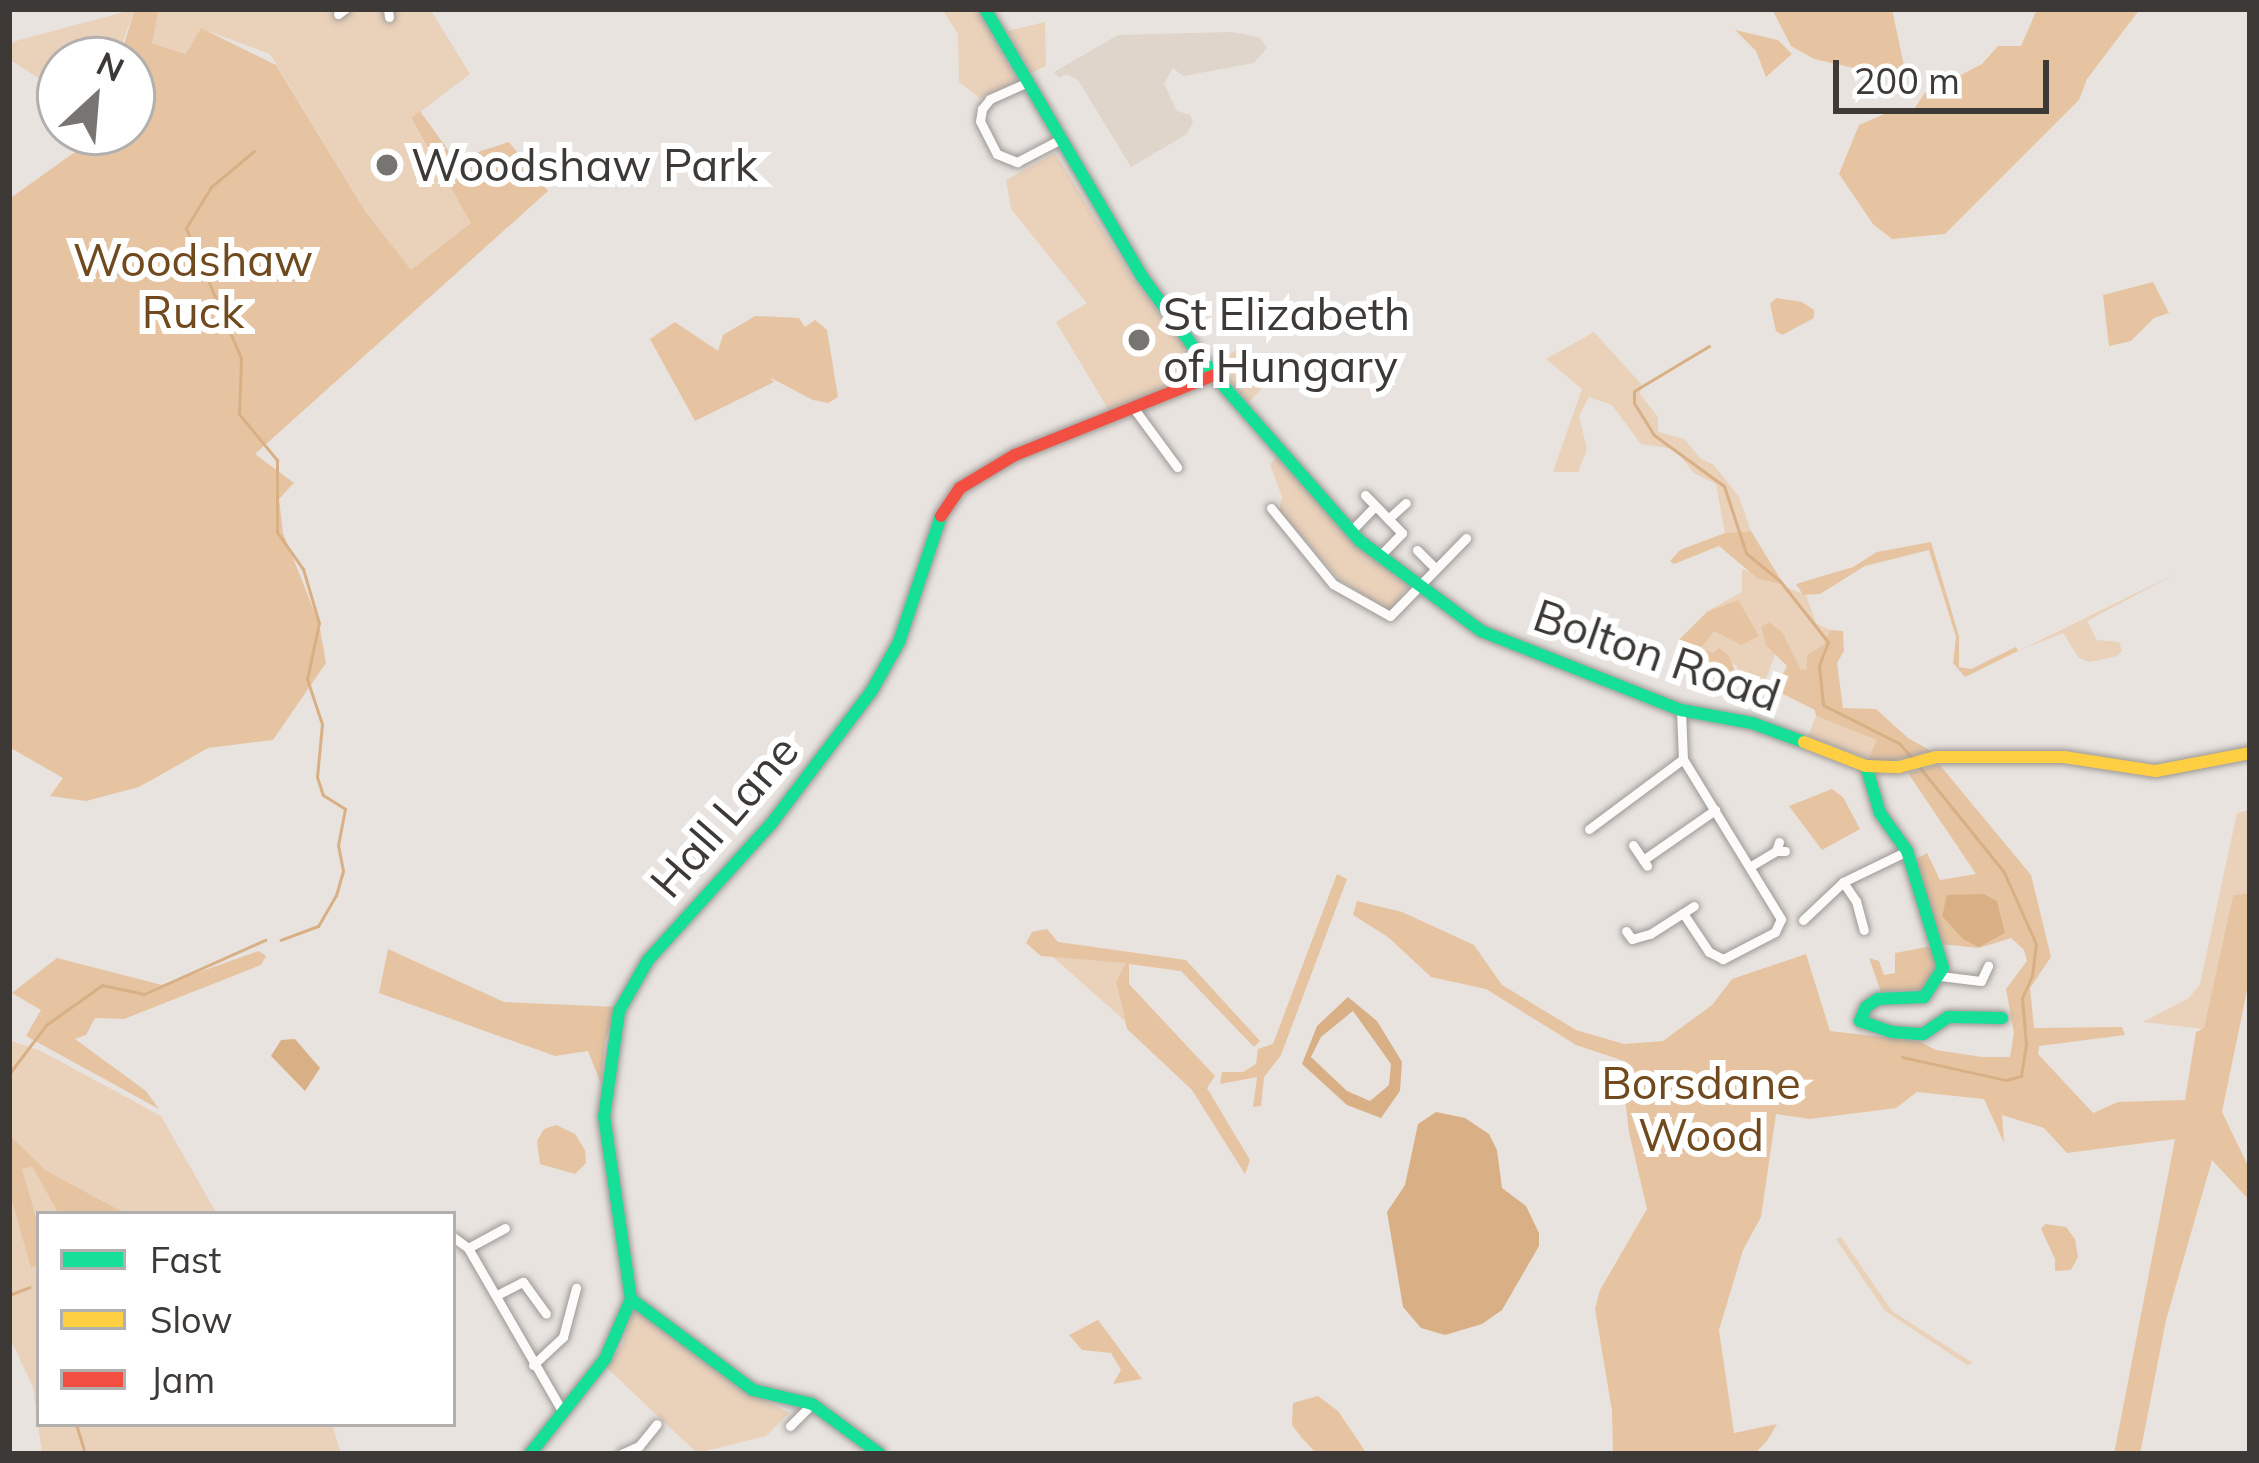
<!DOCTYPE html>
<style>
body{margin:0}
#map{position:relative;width:2259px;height:1463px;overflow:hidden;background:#e8e3de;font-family:Mulish,sans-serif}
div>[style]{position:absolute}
.built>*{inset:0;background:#dfd5cb}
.green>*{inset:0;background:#e9d1ba}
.forest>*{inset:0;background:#e6c4a1}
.water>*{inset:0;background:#d9b085}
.stream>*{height:3px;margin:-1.5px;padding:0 1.5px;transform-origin:1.5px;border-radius:1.5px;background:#d9b085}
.roads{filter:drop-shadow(0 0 3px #9d9996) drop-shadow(0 0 3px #9d9996)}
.street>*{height:9px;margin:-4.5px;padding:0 4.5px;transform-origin:4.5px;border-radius:4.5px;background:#fcfbfa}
.fast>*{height:12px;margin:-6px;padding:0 6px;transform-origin:6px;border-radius:6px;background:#16e098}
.slow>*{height:12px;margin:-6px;padding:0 6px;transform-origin:6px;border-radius:6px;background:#ffcf43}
.jam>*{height:12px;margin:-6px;padding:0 6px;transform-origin:6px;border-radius:6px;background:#f24e42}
.dots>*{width:33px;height:33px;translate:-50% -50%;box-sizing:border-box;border:6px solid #fff;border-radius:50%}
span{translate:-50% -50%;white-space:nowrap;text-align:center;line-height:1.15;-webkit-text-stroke:12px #fff;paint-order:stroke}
.poi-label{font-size:45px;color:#3c3936}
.left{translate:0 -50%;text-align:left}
.park-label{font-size:45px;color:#70491e}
.street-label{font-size:45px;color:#3c3936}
.frame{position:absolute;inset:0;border:12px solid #3c3936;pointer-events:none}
.legend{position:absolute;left:36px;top:1211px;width:420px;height:216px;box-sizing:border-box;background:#fff;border:3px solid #b1b0af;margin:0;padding:15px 21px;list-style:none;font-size:36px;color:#3c3936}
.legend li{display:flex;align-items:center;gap:24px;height:60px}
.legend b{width:60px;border:3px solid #b1b0af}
.north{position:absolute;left:36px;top:36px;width:120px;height:120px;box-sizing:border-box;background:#fff;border:3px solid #b1b0af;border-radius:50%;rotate:26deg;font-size:33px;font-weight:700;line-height:48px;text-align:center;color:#3c3936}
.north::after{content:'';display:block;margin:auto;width:42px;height:54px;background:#787471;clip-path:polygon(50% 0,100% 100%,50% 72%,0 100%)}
.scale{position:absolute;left:1833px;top:60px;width:216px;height:54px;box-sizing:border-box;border:6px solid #3c3936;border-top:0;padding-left:15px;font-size:36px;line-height:42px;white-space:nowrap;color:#3c3936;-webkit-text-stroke:9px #fff;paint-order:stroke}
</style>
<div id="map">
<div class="built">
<i style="clip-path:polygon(1231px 32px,1259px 37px,1267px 48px,1254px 63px,1183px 76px,1173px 68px,1164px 84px,1177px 111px,1190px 115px,1193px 122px,1187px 134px,1131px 167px,1078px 80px,1066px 74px,1059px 78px,1054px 72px,1118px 35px)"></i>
</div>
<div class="green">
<i style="clip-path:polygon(135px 9px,116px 60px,60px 60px,60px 92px,9px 59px,9px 45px,16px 41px)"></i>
<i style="clip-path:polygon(159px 9px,430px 9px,470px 74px,411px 119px,472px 223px,411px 271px,365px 211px,270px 54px,202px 29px,187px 54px,152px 43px)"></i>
<i style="clip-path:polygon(949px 9px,977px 9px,1018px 81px,980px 98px,959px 82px,958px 34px,944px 12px)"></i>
<i style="clip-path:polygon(1045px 22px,1046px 66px,1031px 73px,1007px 31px)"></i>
<i style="clip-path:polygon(1055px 153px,1132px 278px,1206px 373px,1110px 412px,1056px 322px,1087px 303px,1011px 209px,1006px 180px)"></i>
<i style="clip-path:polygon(1594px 332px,1641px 384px,1640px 394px,1658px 417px,1658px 432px,1684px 439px,1701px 459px,1714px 465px,1739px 497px,1751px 531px,1725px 533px,1716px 484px,1694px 473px,1675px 449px,1641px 444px,1612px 405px,1589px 397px,1579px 416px,1587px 449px,1578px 472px,1553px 472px,1582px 389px,1546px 359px)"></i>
<i style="clip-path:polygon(1240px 348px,1269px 381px,1248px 403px,1215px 362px)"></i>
<i style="clip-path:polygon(1277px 457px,1346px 534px,1409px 583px,1395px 606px,1388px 610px,1340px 580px,1279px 510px,1282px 497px,1270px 464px)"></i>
<i style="clip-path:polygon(1742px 569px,1806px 595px,1816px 623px,1830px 630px,1823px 645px,1807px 655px,1808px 669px,1801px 670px,1783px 633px,1763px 687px,1739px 680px,1737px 666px,1679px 640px,1708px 611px,1742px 592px)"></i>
<i style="clip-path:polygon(2177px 573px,2087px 621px,2097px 640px,2119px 642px,2122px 651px,2117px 656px,2090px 662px,2079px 658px,2063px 633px,2018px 651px)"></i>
<i style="clip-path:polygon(1816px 716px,1878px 740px,1877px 746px,1868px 758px,1808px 736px)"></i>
<i style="clip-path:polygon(2250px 810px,2250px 893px,2233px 895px,2204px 1029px,2143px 1022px,2189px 998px,2200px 984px,2237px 813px)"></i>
<i style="clip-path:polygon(1053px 957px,1130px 960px,1116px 982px,1125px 1021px)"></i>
<i style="clip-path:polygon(9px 1040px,41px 1051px,161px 1116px,217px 1214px,39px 1214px,39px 1424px,332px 1424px,341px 1454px,42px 1454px,33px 1387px,9px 1336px)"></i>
<i style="clip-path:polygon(1841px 1237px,1892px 1311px,1973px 1363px,1967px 1365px,1885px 1311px,1836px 1239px)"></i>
<i style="clip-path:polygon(634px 1306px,752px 1393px,789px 1413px,766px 1436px,697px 1453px,606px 1367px,622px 1346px)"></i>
</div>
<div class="forest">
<i style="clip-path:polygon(135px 9px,159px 9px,152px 43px,186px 54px,201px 28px,276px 65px,365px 211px,411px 270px,471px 223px,411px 118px,420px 111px,453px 157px,478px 168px,483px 160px,478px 152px,509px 142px,548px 191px,255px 454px,294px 483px,279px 499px,283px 533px,319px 623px,326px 663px,273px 740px,208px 748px,139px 787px,86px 801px,50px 796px,63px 778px,9px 747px,9px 199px,85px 145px,90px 132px,132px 132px,132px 60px,119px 60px)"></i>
<i style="clip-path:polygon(1772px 9px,1892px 9px,1907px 80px,1814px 59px,1791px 46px)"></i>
<i style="clip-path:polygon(2037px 9px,2140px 9px,2087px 79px,2079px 100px,1945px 234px,1892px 239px,1873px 224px,1839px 174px,1859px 125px,1891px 111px,1913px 111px,1924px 94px,1982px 64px,1998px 46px,2021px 46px)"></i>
<i style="clip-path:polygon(1735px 30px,1778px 40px,1792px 54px,1766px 77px,1756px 51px)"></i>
<i style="clip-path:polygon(2153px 282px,2169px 313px,2154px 318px,2131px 341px,2109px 346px,2103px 295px)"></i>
<i style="clip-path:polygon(1776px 298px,1802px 302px,1814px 310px,1814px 318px,1782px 335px,1776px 331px,1770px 304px)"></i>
<i style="clip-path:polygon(755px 316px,799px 318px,805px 327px,815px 320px,827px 330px,838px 397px,828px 403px,813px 400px,769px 377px,774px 382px,695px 421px,650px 339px,675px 322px,718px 351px,723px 335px)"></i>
<i style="clip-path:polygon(1751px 531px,1784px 585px,1757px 578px,1719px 546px,1674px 564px,1670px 561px,1680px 550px,1725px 533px)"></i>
<i style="clip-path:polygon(1931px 542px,1959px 636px,1959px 667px,1971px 669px,2016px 647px,2018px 651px,1965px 677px,1953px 663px,1956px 637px,1929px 550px,1865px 566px,1820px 594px,1803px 595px,1796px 584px,1853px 567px,1877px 552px)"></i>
<i style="clip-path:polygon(1738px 600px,1759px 636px,1741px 645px,1714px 631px,1701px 648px,1713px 653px,1719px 648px,1728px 655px,1739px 680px,1709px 672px,1679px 640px,1707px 612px)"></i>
<i style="clip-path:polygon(1769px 622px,1783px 633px,1801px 670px,1807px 669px,1807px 655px,1823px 645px,1830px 630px,1843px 631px,1844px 651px,1837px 663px,1843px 708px,1876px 709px,1908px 738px,1931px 751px,1892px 761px,1868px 760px,1877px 740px,1816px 716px,1815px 710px,1775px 690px,1787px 666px,1766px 645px,1761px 627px)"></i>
<i style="clip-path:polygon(1939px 764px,2031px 875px,2051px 957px,2030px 988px,2034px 1028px,2122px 1027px,2125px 1035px,2039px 1046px,2038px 1054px,2093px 1113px,2118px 1102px,2185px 1100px,2196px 1032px,2204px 1028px,2233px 895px,2250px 893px,2250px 976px,2222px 1112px,2250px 1170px,2250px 1201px,2212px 1160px,2166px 1320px,2140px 1454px,2114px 1454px,2175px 1139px,2067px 1153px,2044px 1128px,2002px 1115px,2004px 1143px,1984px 1099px,1917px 1092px,1896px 1108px,1810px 1119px,1776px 1114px,1761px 1217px,1743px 1250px,1719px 1330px,1734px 1433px,1777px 1424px,1767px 1441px,1754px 1454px,1613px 1454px,1612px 1411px,1595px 1309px,1600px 1290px,1647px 1209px,1629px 1132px,1622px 1075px,1627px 1062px,1576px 1045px,1486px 989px,1431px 977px,1388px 937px,1353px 915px,1357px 901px,1402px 912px,1474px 945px,1502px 985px,1576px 1030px,1624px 1044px,1663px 1041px,1712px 1005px,1732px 979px,1806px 954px,1830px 1031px,1918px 1041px,1936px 1050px,1982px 1057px,2010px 1057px,2014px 1033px,2006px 989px,2027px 961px,2024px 950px,2011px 938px,1979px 948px,1940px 944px,1913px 861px,1927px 853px,1940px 880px,1976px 874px,1908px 773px)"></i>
<i style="clip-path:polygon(1832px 789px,1843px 797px,1860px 829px,1822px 850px,1789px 806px)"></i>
<i style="clip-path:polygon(1337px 874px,1347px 879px,1281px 1055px,1264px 1077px,1261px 1106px,1253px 1107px,1257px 1077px,1220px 1084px,1222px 1072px,1243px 1072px,1256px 1064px,1258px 1049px,1273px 1044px)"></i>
<i style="clip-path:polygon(1047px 929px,1058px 942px,1186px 960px,1260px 1041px,1254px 1047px,1181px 971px,1129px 964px,1129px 984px,1215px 1076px,1207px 1088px,1250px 1160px,1245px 1174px,1192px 1090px,1127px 1029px,1116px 982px,1126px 963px,1041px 956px,1026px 943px,1032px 932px)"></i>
<i style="clip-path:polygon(1927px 947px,1940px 951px,1943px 961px,1928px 989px,1881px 992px,1869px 958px,1879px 961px,1884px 975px,1895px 973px,1895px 953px)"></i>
<i style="clip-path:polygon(388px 949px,504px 1002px,617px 1007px,605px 1041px,601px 1084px,588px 1051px,555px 1056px,379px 993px)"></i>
<i style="clip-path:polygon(259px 951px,266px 956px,261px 965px,124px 1019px,95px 1018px,86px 1035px,75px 1039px,146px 1091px,159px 1109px,26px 1036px,41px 1010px,12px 993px,57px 958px,162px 985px)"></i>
<i style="clip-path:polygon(556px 1125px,575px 1134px,585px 1150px,586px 1163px,575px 1174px,540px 1164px,537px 1141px,544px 1129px)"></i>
<i style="clip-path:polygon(9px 1135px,45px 1170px,126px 1214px,59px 1214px,32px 1166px,22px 1169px,39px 1228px,39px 1265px,31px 1268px,9px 1190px)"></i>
<i style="clip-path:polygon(2045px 1224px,2066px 1227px,2075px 1239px,2078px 1257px,2071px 1270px,2055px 1271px,2055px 1259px,2041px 1229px)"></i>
<i style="clip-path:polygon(1098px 1320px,1142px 1379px,1113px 1384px,1121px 1370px,1111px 1353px,1082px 1350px,1069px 1335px)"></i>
<i style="clip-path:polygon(1318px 1396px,1338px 1411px,1367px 1454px,1317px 1454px,1301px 1437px,1292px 1425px,1293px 1403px)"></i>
</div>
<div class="water">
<i style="clip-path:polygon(1984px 894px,1997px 901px,2005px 933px,1979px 947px,1964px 940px,1942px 916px,1947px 895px)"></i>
<i style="clip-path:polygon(evenodd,1348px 997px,1377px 1021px,1402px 1062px,1400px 1091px,1381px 1118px,1347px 1105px,1302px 1064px,1317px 1026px,1348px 997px,1353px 1011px,1391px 1064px,1389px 1085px,1370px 1101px,1347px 1091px,1311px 1057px,1321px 1037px,1353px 1011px)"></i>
<i style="clip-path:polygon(295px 1039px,320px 1068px,305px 1091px,271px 1056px,281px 1040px)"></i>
<i style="clip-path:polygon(1436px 1112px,1465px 1118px,1489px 1134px,1497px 1150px,1502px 1188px,1526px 1206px,1539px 1233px,1539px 1246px,1502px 1310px,1482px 1324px,1445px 1335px,1421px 1328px,1403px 1307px,1387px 1212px,1405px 1185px,1418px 1124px)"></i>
</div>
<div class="stream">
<i style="left:254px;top:151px;width:56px;rotate:140.1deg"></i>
<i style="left:211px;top:187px;width:48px;rotate:121.4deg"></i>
<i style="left:186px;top:228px;width:141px;rotate:67.1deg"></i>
<i style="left:241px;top:358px;width:56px;rotate:92deg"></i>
<i style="left:239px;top:414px;width:60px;rotate:50.4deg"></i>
<i style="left:277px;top:460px;width:72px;rotate:90deg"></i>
<i style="left:277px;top:532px;width:45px;rotate:54.9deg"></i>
<i style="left:303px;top:569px;width:56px;rotate:73.5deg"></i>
<i style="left:319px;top:623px;width:57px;rotate:102.1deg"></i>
<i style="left:307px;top:679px;width:47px;rotate:71.6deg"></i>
<i style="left:322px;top:724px;width:53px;rotate:95.4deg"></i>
<i style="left:317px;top:777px;width:19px;rotate:72deg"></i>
<i style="left:323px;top:795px;width:26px;rotate:32deg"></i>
<i style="left:345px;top:809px;width:37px;rotate:101deg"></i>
<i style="left:338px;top:845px;width:26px;rotate:79deg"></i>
<i style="left:343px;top:871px;width:25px;rotate:106deg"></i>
<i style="left:336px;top:895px;width:36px;rotate:120deg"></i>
<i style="left:318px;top:926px;width:40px;rotate:159.8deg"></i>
<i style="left:1709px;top:346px;width:87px;rotate:149deg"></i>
<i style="left:1634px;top:391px;width:12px;rotate:90deg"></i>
<i style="left:1634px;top:403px;width:38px;rotate:58deg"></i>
<i style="left:1654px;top:435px;width:87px;rotate:36.1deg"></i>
<i style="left:1724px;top:486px;width:71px;rotate:71.8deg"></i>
<i style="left:1746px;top:553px;width:44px;rotate:39.5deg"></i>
<i style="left:1780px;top:581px;width:78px;rotate:51.8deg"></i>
<i style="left:1828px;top:642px;width:26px;rotate:111deg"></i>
<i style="left:1819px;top:666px;width:39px;rotate:84deg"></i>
<i style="left:1823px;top:705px;width:85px;rotate:26.6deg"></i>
<i style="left:1899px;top:743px;width:18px;rotate:49deg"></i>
<i style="left:1902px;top:1057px;width:107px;rotate:12.5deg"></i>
<i style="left:2006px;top:1080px;width:16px;rotate:-15deg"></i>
<i style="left:2021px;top:1076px;width:32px;rotate:-81deg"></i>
<i style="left:2026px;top:1044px;width:46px;rotate:-95deg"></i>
<i style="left:2022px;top:998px;width:24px;rotate:-66deg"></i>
<i style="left:2032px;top:976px;width:32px;rotate:-83deg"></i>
<i style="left:2036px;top:944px;width:79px;rotate:-114deg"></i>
<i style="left:2004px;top:872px;width:134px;rotate:-128.9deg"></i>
<i style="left:9px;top:1074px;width:61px;rotate:-52.9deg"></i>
<i style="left:46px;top:1025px;width:69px;rotate:-35.5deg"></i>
<i style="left:102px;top:985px;width:43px;rotate:12.1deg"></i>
<i style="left:144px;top:994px;width:133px;rotate:-24.1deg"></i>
<i style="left:9px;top:1295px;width:22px;rotate:-21deg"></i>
<i style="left:76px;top:1424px;width:31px;rotate:73deg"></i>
</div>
<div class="roads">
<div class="street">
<i style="left:388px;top:9px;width:8px;rotate:83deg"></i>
<i style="left:338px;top:14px;width:9px;rotate:-36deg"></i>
<i style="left:1028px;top:82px;width:42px;rotate:155.9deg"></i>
<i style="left:990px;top:99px;width:13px;rotate:129deg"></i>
<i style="left:982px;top:109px;width:12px;rotate:99deg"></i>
<i style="left:980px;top:121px;width:37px;rotate:63deg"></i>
<i style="left:997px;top:154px;width:22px;rotate:22deg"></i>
<i style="left:1017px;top:162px;width:47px;rotate:-27.6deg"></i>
<i style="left:1135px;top:410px;width:71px;rotate:53.6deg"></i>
<i style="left:1365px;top:495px;width:53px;rotate:45.8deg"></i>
<i style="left:1402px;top:533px;width:33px;rotate:134deg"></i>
<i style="left:1271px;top:508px;width:98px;rotate:50.8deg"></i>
<i style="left:1333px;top:584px;width:65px;rotate:29.3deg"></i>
<i style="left:1390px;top:616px;width:109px;rotate:-45.7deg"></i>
<i style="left:1388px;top:519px;width:24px;rotate:-42deg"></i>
<i style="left:1350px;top:532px;width:36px;rotate:-46deg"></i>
<i style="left:1417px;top:550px;width:24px;rotate:45deg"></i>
<i style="left:1681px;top:710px;width:49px;rotate:87.7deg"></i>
<i style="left:1683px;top:759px;width:188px;rotate:58.5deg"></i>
<i style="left:1781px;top:919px;width:14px;rotate:115deg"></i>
<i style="left:1775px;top:932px;width:59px;rotate:152.6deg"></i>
<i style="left:1723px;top:959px;width:16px;rotate:-153deg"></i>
<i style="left:1709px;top:952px;width:47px;rotate:-123.7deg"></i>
<i style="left:1589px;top:829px;width:117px;rotate:-36.7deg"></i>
<i style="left:1779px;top:842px;width:9px;rotate:108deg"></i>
<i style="left:1776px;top:851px;width:9px"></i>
<i style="left:1633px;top:845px;width:25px;rotate:56deg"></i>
<i style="left:1643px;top:860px;width:88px;rotate:-34.8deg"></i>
<i style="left:1751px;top:866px;width:29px;rotate:-31deg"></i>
<i style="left:1843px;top:882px;width:23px;rotate:56deg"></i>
<i style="left:1856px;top:901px;width:30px;rotate:75deg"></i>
<i style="left:1803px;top:920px;width:55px;rotate:-43.5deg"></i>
<i style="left:1843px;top:882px;width:71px;rotate:-25.8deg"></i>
<i style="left:1626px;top:931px;width:10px;rotate:53deg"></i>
<i style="left:1632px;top:939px;width:19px;rotate:-16deg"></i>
<i style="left:1650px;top:934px;width:52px;rotate:-32.5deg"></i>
<i style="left:1940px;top:976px;width:41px;rotate:7deg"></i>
<i style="left:1981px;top:981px;width:17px;rotate:-65deg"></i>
<i style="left:453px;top:1237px;width:19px;rotate:36deg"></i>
<i style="left:468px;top:1248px;width:188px;rotate:60deg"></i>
<i style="left:468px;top:1248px;width:42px;rotate:-28.4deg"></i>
<i style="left:497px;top:1295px;width:29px;rotate:-27deg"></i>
<i style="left:523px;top:1282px;width:39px;rotate:54deg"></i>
<i style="left:533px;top:1365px;width:41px;rotate:-43deg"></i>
<i style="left:563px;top:1337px;width:51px;rotate:-75.1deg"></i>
<i style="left:790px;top:1426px;width:31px;rotate:-45deg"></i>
<i style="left:621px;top:1454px;width:20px;rotate:-24deg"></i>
<i style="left:639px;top:1446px;width:28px;rotate:-51deg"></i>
</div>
<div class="fast">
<i style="left:985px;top:9px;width:312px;rotate:59.6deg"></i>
<i style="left:1143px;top:278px;width:120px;rotate:53.8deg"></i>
<i style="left:1214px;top:375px;width:221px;rotate:48.7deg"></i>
<i style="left:1360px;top:541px;width:151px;rotate:36.6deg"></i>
<i style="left:1481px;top:631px;width:215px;rotate:21.6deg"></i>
<i style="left:1681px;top:710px;width:72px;rotate:10.4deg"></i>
<i style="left:1752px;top:723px;width:55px;rotate:20.1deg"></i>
<i style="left:1866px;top:766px;width:49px;rotate:73.4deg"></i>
<i style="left:1880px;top:813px;width:47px;rotate:54.6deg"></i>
<i style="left:1907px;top:851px;width:122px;rotate:72.9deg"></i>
<i style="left:1943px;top:968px;width:35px;rotate:123deg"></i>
<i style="left:1924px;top:997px;width:46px;rotate:177.5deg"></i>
<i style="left:1878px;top:999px;width:14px;rotate:146deg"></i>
<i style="left:1866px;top:1007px;width:15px;rotate:113deg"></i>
<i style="left:1860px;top:1021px;width:34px;rotate:19deg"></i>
<i style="left:1892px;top:1032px;width:31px;rotate:4deg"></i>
<i style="left:1923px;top:1034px;width:30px;rotate:-34deg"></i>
<i style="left:1948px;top:1017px;width:54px;rotate:1.1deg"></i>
<i style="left:631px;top:1299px;width:152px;rotate:36.7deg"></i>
<i style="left:753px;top:1390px;width:61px;rotate:13.3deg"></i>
<i style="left:812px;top:1404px;width:84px;rotate:36.3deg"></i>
<i style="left:530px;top:1454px;width:121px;rotate:-51.7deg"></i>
<i style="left:605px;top:1359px;width:65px;rotate:-66.6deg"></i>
<i style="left:631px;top:1299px;width:184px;rotate:-98.4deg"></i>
<i style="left:604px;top:1117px;width:107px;rotate:-81.9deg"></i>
<i style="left:619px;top:1011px;width:59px;rotate:-60.4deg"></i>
<i style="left:648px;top:960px;width:183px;rotate:-47.9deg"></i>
<i style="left:771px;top:824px;width:166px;rotate:-52.9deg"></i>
<i style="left:871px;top:692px;width:57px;rotate:-60.8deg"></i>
<i style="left:899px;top:642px;width:133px;rotate:-71.6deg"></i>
</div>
<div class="slow">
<i style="left:1804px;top:742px;width:66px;rotate:21.2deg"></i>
<i style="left:1866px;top:766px;width:33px;rotate:2deg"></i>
<i style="left:1899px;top:767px;width:39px;rotate:-15deg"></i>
<i style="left:1937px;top:757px;width:127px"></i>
<i style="left:2064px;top:757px;width:93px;rotate:8.7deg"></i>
<i style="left:2156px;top:771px;width:96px;rotate:-10.8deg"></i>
</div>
<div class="jam">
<i style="left:941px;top:516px;width:34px;rotate:-56deg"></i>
<i style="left:960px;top:488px;width:64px;rotate:-31deg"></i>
<i style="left:1015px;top:455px;width:214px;rotate:-21.9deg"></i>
</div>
</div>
<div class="dots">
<i style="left:387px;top:165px;background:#787471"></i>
<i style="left:1139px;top:340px;background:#787471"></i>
</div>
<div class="poi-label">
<span class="left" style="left:411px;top:165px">Woodshaw Park</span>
<span class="left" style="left:1163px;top:340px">St Elizabeth<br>of Hungary</span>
</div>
<div class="park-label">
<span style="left:193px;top:286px">Woodshaw<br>Ruck</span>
<span style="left:1701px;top:1109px">Borsdane<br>Wood</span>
</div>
<div class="street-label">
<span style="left:1657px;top:655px;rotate:19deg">Bolton Road</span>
<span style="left:724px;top:816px;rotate:-49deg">Hall Lane</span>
</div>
<div class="frame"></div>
<ul class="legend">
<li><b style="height:15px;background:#16e098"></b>Fast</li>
<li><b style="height:15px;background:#ffcf43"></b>Slow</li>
<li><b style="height:15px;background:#f24e42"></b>Jam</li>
</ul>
<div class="north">N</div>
<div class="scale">200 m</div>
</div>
